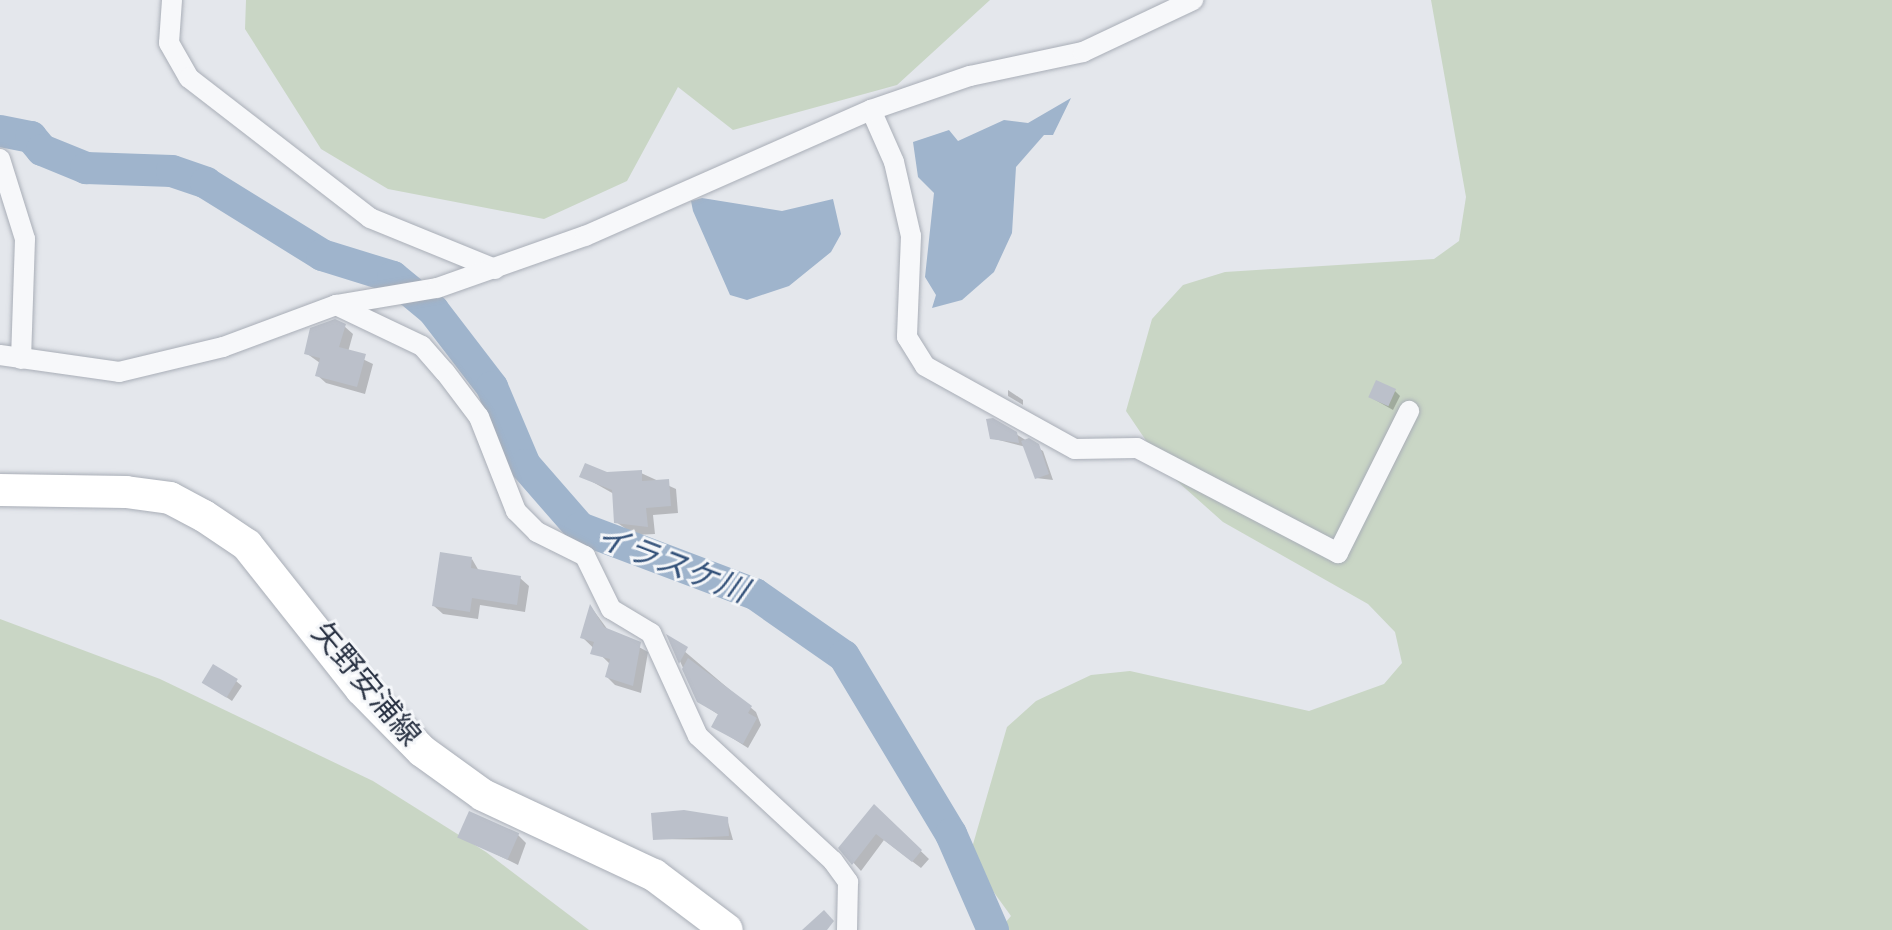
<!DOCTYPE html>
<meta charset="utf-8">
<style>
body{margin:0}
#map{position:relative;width:1892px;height:930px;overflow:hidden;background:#e4e7ec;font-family:Cabin,"Noto Sans JP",sans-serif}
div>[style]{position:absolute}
.green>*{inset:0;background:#c9d6c5}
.water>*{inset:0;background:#9fb4cc}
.shadow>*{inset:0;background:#0003}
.river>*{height:32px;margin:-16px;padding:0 16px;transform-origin:16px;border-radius:16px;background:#9fb4cc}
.building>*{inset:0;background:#bbc0ca;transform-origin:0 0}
.roads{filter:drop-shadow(0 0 2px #a9aeb7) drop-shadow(0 0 2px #a9aeb7)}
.street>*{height:20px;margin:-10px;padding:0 10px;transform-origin:10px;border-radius:10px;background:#f7f8fa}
.primary>*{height:32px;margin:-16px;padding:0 16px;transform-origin:16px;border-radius:16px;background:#fff}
span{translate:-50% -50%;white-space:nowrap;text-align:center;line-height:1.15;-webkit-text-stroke:6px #f4f6f9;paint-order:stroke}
.street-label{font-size:30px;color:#2b3445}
.water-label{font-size:32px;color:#34527a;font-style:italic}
</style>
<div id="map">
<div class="green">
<i style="clip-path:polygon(246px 0,990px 0,897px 85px,733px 130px,678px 87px,627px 181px,544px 219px,388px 189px,321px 149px,245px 29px)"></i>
<i style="clip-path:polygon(1431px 0,1892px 0,1892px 930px,999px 930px,1011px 916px,969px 858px,1007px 727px,1036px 701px,1091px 675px,1130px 671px,1309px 711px,1384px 684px,1402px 663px,1395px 632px,1368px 604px,1223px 522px,1168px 473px,1126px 411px,1152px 319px,1183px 285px,1225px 272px,1434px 259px,1459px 241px,1466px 197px)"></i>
<i style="clip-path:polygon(0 619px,160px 679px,373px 781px,486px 852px,589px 930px,0 930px)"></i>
</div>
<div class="water">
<i style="clip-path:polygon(1071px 98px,1053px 135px,1044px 135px,1016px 167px,1012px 233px,994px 272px,962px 300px,932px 308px,936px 295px,925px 277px,934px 193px,918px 177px,913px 142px,949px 130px,958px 141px,1004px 120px,1028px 123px)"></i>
<i style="clip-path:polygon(702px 198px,782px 211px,833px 199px,841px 234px,831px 252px,789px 286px,747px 300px,730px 295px,693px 211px,691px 201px)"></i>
</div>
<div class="shadow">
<i style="clip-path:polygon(344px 326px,353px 334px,348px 352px,373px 364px,365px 394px,326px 383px,317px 375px,320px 363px,306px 353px)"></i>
<i style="clip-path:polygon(1008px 390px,1023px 400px,1023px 405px,1008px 396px)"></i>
<i style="clip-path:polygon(1395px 391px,1400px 396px,1393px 410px,1370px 397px)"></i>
<i style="clip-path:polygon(1016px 434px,1043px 451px,1053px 480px,1036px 478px,1026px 447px,991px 438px)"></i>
<i style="clip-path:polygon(641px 473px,676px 489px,678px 513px,653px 515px,655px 534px,635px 535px,616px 522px,614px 494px,582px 476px)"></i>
<i style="clip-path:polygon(472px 559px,479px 571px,520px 578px,529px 586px,525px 612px,480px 605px,478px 619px,443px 614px,434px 606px)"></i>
<i style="clip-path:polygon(591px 607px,608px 630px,648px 652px,641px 693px,615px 685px,607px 677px,610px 664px,582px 637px)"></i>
<i style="clip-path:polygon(670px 639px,756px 712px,761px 725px,748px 748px,713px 726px,719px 715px,698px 701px)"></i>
<i style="clip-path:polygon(236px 681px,242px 686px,232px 701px,204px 682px)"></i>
<i style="clip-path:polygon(874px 806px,929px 859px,921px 868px,884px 840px,861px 871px,840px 848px)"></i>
<i style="clip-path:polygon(727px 819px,733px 840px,655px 839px)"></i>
<i style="clip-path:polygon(518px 835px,526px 843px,518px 865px,461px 837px)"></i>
</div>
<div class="river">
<i style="left:0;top:131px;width:32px;rotate:11deg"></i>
<i style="left:31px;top:137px;width:17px;rotate:50deg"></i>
<i style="left:42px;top:150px;width:48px;rotate:22.2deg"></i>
<i style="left:86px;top:168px;width:86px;rotate:2deg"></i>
<i style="left:172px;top:171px;width:36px;rotate:19deg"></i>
<i style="left:206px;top:183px;width:137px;rotate:31.8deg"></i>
<i style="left:322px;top:255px;width:74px;rotate:17.2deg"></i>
<i style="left:393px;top:277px;width:52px;rotate:39.5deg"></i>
<i style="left:433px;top:310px;width:97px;rotate:52.5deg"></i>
<i style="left:492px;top:387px;width:85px;rotate:67.1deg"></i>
<i style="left:525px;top:465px;width:84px;rotate:48.9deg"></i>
<i style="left:580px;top:528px;width:187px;rotate:20.7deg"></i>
<i style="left:755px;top:594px;width:108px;rotate:34.9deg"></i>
<i style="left:844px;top:656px;width:208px;rotate:59deg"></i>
<i style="left:951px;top:834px;width:105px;rotate:66.4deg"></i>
</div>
<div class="building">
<i style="clip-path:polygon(335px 319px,346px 324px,339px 347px,366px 354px,357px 387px,315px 376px,320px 358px,304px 354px,310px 328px)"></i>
<i style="left:1376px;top:380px;width:22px;height:19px;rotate:24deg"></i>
<i style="clip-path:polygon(993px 418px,1017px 432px,1019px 443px,990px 439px,986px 419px)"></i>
<i style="clip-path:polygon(1029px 438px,1039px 444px,1049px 474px,1035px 479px,1021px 441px)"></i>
<i style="clip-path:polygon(585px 463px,607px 472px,642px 470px,642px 481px,669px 479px,671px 506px,646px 508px,648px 527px,614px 523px,612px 490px,579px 477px)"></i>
<i style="clip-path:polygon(440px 552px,472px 557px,471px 568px,521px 576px,517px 605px,472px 598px,470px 612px,432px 606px)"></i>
<i style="clip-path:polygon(590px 604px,604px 627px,641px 642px,633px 686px,605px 677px,610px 659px,590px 654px,594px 642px,580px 638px)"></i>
<i style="clip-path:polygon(666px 634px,688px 647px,679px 664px)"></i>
<i style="clip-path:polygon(688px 658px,752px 706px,748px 713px,757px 718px,743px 744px,711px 727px,718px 714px,697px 702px,682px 669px)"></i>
<i style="left:213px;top:664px;width:29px;height:22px;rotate:31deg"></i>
<i style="clip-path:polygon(874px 804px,922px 850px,912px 862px,876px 834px,852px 865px,838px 848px)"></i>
<i style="clip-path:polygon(684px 810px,728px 817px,729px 836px,653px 840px,651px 813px)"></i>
<i style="left:469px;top:811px;width:55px;height:29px;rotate:24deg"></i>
<i style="clip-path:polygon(824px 910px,834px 921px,827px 930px,802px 930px)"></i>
</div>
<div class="roads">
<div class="street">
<i style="left:172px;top:0;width:43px;rotate:94deg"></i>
<i style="left:169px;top:43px;width:40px;rotate:60.3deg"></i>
<i style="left:189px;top:78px;width:229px;rotate:37.7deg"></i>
<i style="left:370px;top:218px;width:135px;rotate:22.2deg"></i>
<i style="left:871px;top:110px;width:57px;rotate:66.1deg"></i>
<i style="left:894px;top:162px;width:76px;rotate:77.1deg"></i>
<i style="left:911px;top:236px;width:101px;rotate:92.3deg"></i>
<i style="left:907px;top:337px;width:34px;rotate:58deg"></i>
<i style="left:925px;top:366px;width:171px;rotate:29deg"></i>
<i style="left:1075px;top:449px;width:62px;rotate:-0.9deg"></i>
<i style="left:1137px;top:448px;width:227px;rotate:27.6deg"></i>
<i style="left:1338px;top:553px;width:159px;rotate:-63.4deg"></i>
<i style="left:0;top:159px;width:84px;rotate:72.6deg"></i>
<i style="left:25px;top:239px;width:120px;rotate:91.9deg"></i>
<i style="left:336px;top:305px;width:95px;rotate:25.5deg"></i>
<i style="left:422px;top:346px;width:35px;rotate:49deg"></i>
<i style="left:445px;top:372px;width:56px;rotate:52.9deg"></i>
<i style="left:479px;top:417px;width:101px;rotate:68.5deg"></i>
<i style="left:516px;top:511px;width:30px;rotate:45deg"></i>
<i style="left:537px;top:532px;width:54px;rotate:26.6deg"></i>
<i style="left:585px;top:556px;width:59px;rotate:63.9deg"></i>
<i style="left:611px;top:609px;width:47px;rotate:31deg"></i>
<i style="left:651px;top:633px;width:113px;rotate:65.5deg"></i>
<i style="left:698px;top:736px;width:184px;rotate:42.8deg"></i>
<i style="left:833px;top:861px;width:26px;rotate:54deg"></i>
<i style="left:848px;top:882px;width:48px;rotate:91.2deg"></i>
<i style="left:0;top:355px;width:120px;rotate:8.1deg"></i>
<i style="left:119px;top:372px;width:107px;rotate:-13.5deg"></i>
<i style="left:223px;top:347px;width:121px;rotate:-20.4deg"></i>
<i style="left:336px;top:305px;width:102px;rotate:-9.6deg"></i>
<i style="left:437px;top:288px;width:157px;rotate:-19.4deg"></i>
<i style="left:585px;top:236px;width:313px;rotate:-23.8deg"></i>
<i style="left:871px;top:110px;width:105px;rotate:-19deg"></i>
<i style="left:970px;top:76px;width:116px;rotate:-12deg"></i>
<i style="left:1083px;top:52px;width:122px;rotate:-25.3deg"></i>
</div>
<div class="primary">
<i style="left:0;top:490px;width:126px;rotate:0.9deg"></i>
<i style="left:126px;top:492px;width:44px;rotate:7.8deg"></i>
<i style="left:170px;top:498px;width:38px;rotate:28deg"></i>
<i style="left:204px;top:516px;width:52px;rotate:34deg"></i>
<i style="left:247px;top:545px;width:184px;rotate:51.6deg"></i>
<i style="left:361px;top:689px;width:87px;rotate:45.5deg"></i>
<i style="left:422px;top:751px;width:75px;rotate:35.8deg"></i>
<i style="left:483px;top:795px;width:189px;rotate:25.1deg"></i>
<i style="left:654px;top:875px;width:91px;rotate:37deg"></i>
</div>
</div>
<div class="street-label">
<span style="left:366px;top:684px;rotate:50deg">矢野安浦線</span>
</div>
<div class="water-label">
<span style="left:672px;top:564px;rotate:21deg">イラスケ川</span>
</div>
</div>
